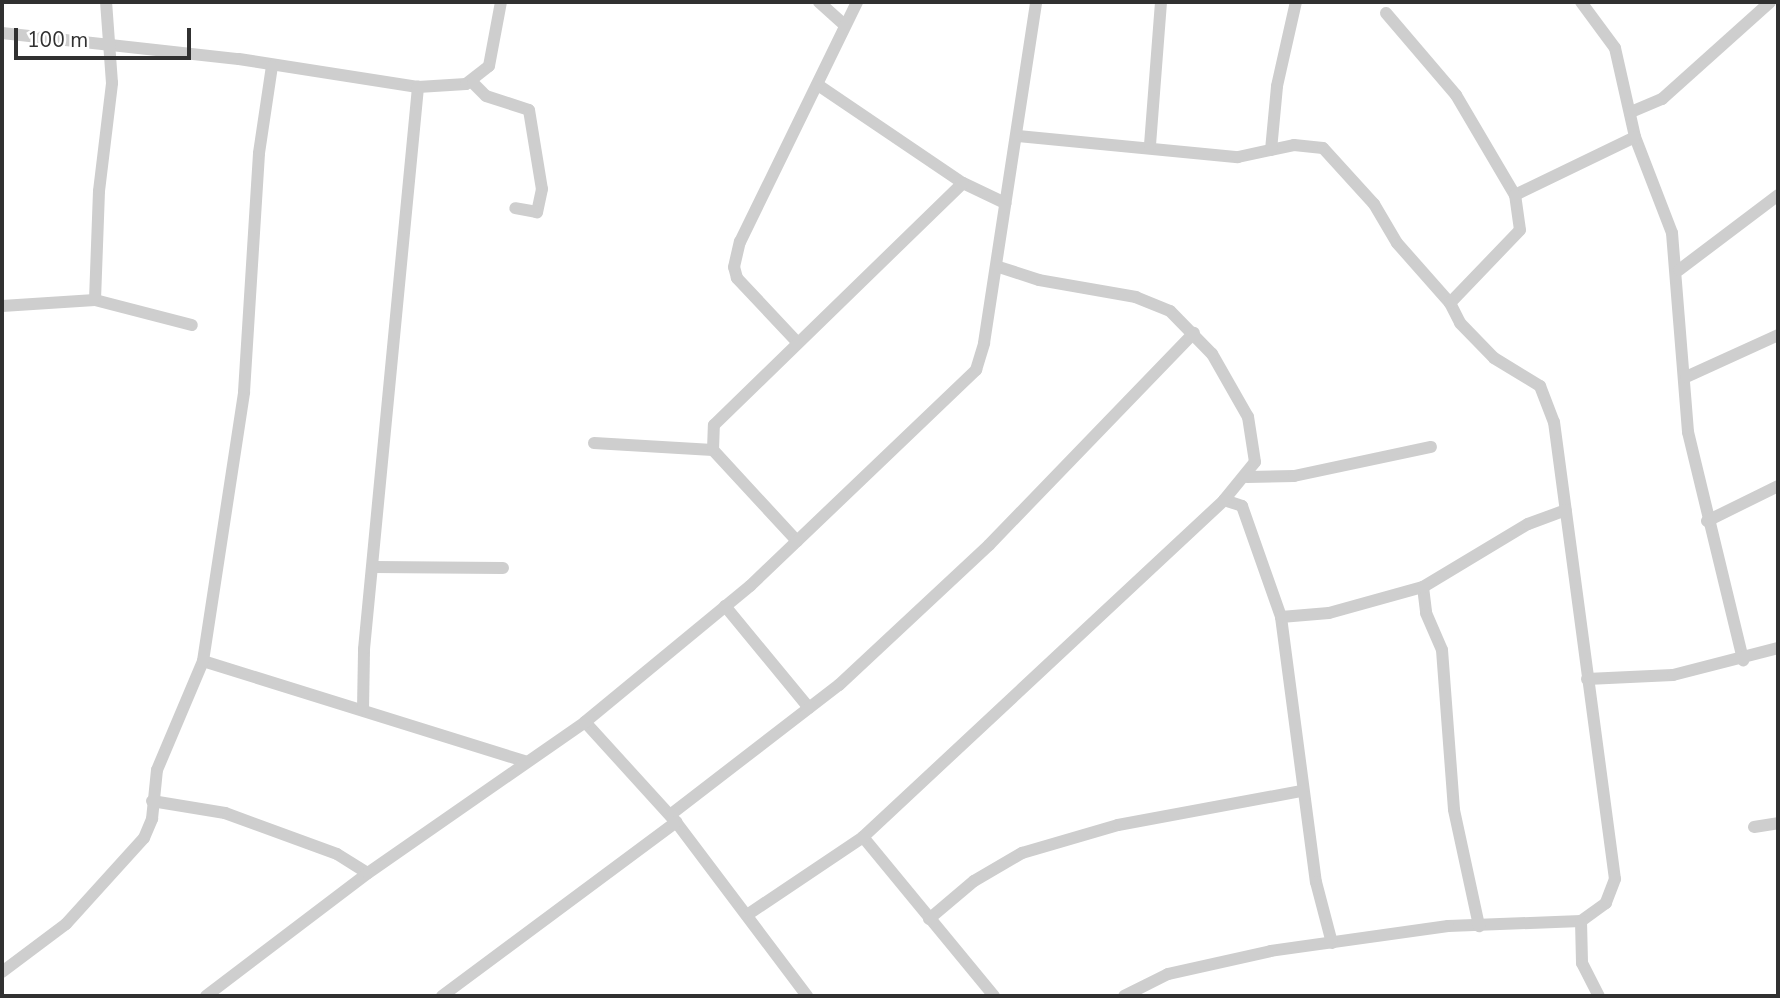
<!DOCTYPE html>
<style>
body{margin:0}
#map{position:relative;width:1780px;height:998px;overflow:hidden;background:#fff;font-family:"Nunito Sans",sans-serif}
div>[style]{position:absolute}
.minor>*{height:12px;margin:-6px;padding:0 6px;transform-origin:6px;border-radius:6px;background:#cecece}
span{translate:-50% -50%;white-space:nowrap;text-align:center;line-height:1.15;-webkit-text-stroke:7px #fff;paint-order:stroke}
.frame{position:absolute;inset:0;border:4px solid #313131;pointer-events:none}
.scale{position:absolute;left:14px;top:28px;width:177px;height:32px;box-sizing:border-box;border:4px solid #313131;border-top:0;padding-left:9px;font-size:21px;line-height:24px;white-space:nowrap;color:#313131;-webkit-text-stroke:5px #fff;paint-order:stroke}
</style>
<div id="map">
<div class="minor">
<i style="left:819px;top:2px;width:31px;rotate:42deg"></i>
<i style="left:1581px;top:2px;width:57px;rotate:53.5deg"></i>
<i style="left:1615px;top:48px;width:91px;rotate:77.3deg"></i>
<i style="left:1635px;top:137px;width:103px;rotate:68.9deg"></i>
<i style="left:1672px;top:233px;width:200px;rotate:85.4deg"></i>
<i style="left:1688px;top:432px;width:235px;rotate:76.4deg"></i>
<i style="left:1386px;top:13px;width:108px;rotate:49.5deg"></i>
<i style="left:1456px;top:95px;width:116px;rotate:59.5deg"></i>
<i style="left:1515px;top:195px;width:133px;rotate:-25.8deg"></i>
<i style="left:2px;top:33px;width:238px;rotate:6.3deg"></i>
<i style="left:239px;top:59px;width:181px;rotate:8.9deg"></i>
<i style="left:418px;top:87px;width:48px;rotate:-3.6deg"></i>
<i style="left:466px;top:84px;width:29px;rotate:-38deg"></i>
<i style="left:489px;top:66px;width:65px;rotate:-79.4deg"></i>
<i style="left:473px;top:83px;width:18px;rotate:45deg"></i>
<i style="left:486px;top:96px;width:45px;rotate:18deg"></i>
<i style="left:529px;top:110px;width:80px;rotate:80.7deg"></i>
<i style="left:542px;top:189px;width:24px;rotate:102deg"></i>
<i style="left:537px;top:212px;width:22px;rotate:-170deg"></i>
<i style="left:818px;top:85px;width:175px;rotate:34.1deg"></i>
<i style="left:963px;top:183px;width:47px;rotate:25.5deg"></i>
<i style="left:1631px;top:112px;width:34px;rotate:-23deg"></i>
<i style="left:1662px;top:99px;width:145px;rotate:-41.9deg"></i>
<i style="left:1018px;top:136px;width:221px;rotate:5.5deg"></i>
<i style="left:1238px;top:157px;width:57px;rotate:-12.1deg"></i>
<i style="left:1294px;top:145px;width:29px;rotate:6deg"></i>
<i style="left:1323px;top:148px;width:76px;rotate:47.7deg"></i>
<i style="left:1374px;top:204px;width:45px;rotate:59.5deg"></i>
<i style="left:1397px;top:243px;width:80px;rotate:48.5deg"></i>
<i style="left:1450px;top:303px;width:22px;rotate:63deg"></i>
<i style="left:1460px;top:323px;width:49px;rotate:45.8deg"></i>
<i style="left:1494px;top:358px;width:54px;rotate:31.3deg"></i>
<i style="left:1540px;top:386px;width:39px;rotate:69deg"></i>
<i style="left:1554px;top:422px;width:461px;rotate:82.4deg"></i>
<i style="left:1615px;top:879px;width:26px;rotate:111deg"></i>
<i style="left:1606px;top:903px;width:31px;rotate:144deg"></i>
<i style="left:1581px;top:921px;width:133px;rotate:177.8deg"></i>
<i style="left:1448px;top:926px;width:179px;rotate:172deg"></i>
<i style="left:1271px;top:951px;width:106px;rotate:167.4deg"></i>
<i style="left:1168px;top:974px;width:49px;rotate:153.4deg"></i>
<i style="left:1150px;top:145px;width:143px;rotate:-85.6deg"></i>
<i style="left:1271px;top:150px;width:64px;rotate:-84.6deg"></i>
<i style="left:1277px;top:86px;width:86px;rotate:-77.3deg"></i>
<i style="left:1679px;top:270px;width:124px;rotate:-37.1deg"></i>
<i style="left:95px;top:300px;width:100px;rotate:14.5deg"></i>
<i style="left:1450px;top:303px;width:101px;rotate:-46.2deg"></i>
<i style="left:1520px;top:230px;width:35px;rotate:-98deg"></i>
<i style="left:2px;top:306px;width:93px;rotate:-3.7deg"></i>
<i style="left:95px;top:300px;width:109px;rotate:-87.9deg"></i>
<i style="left:99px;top:191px;width:109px;rotate:-83.1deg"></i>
<i style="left:112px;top:83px;width:81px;rotate:-94.2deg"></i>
<i style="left:797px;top:342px;width:88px;rotate:-133.2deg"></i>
<i style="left:737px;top:278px;width:11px;rotate:-105deg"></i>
<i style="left:734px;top:267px;width:26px;rotate:-77deg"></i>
<i style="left:740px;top:242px;width:267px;rotate:-64deg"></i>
<i style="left:1686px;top:377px;width:101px;rotate:-24.5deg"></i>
<i style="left:594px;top:443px;width:119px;rotate:3.4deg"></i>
<i style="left:1247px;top:477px;width:47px;rotate:-1.2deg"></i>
<i style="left:1294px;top:476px;width:140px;rotate:-12deg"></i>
<i style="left:1224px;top:500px;width:19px;rotate:18deg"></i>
<i style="left:1242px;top:506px;width:118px;rotate:70.6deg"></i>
<i style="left:1281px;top:617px;width:267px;rotate:82.5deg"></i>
<i style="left:1316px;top:882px;width:63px;rotate:75.3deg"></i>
<i style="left:1707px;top:521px;width:79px;rotate:-26.2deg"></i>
<i style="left:797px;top:541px;width:124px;rotate:-132.7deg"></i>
<i style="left:713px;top:450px;width:25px;rotate:-88deg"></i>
<i style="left:714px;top:425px;width:347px;rotate:-44.2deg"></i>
<i style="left:374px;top:567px;width:129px;rotate:0.4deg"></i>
<i style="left:1423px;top:587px;width:26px;rotate:83deg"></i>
<i style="left:1426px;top:613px;width:40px;rotate:66.6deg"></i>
<i style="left:1442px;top:650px;width:160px;rotate:85.7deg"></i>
<i style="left:1454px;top:810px;width:119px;rotate:77.8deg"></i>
<i style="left:725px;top:606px;width:132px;rotate:50.5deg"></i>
<i style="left:1281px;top:617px;width:48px;rotate:-4.8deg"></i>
<i style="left:1329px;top:613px;width:98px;rotate:-15.5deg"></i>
<i style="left:1423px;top:587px;width:122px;rotate:-31deg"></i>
<i style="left:1528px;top:524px;width:40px;rotate:-20.2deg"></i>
<i style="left:203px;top:661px;width:339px;rotate:17.3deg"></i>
<i style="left:1587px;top:679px;width:86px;rotate:-2.7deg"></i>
<i style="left:1673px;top:675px;width:108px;rotate:-14.4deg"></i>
<i style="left:363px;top:709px;width:60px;rotate:-89deg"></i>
<i style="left:364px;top:649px;width:565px;rotate:-84.51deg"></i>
<i style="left:585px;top:722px;width:135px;rotate:47.7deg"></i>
<i style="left:676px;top:822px;width:218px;rotate:53deg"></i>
<i style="left:152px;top:801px;width:74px;rotate:9.3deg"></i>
<i style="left:225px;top:813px;width:119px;rotate:20.1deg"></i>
<i style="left:337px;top:854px;width:36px;rotate:32deg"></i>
<i style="left:670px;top:815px;width:213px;rotate:-37.6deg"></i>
<i style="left:839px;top:685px;width:205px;rotate:-43deg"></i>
<i style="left:989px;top:545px;width:295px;rotate:-46deg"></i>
<i style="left:1754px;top:827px;width:24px;rotate:-9deg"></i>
<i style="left:863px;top:837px;width:206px;rotate:50.5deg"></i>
<i style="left:750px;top:913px;width:136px;rotate:-33.9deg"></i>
<i style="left:863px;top:837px;width:494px;rotate:-43deg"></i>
<i style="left:1224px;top:500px;width:49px;rotate:-50.8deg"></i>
<i style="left:1255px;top:462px;width:46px;rotate:-98.8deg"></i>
<i style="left:1248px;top:417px;width:73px;rotate:-119.7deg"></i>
<i style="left:1212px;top:354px;width:60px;rotate:-134.3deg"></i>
<i style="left:1170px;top:311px;width:37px;rotate:-158deg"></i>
<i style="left:1136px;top:297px;width:98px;rotate:-170.1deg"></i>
<i style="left:1039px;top:280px;width:45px;rotate:-162deg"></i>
<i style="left:929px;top:919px;width:59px;rotate:-40.2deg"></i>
<i style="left:974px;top:881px;width:56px;rotate:-30.3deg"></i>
<i style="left:1022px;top:853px;width:100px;rotate:-16.3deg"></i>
<i style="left:1118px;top:825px;width:187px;rotate:-10.5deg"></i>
<i style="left:1581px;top:921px;width:42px;rotate:88.6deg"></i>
<i style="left:1582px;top:963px;width:37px;rotate:63deg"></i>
<i style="left:2px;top:972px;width:80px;rotate:-36.9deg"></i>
<i style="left:66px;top:924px;width:116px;rotate:-47.8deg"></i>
<i style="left:144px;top:838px;width:21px;rotate:-67deg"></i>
<i style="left:152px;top:819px;width:49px;rotate:-84.2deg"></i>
<i style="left:157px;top:770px;width:118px;rotate:-67.1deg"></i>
<i style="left:203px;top:661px;width:272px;rotate:-81.3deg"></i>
<i style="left:244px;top:392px;width:239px;rotate:-86.4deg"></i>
<i style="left:259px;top:153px;width:88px;rotate:-81.5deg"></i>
<i style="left:206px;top:996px;width:203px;rotate:-37.2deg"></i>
<i style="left:368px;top:873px;width:264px;rotate:-34.8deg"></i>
<i style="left:585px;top:722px;width:214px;rotate:-39.5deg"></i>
<i style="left:750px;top:586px;width:313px;rotate:-43.7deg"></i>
<i style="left:976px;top:370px;width:28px;rotate:-73deg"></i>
<i style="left:984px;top:343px;width:345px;rotate:-81.3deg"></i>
<i style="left:442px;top:996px;width:292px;rotate:-36.6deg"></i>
</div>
<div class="frame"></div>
<div class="scale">100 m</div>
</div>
